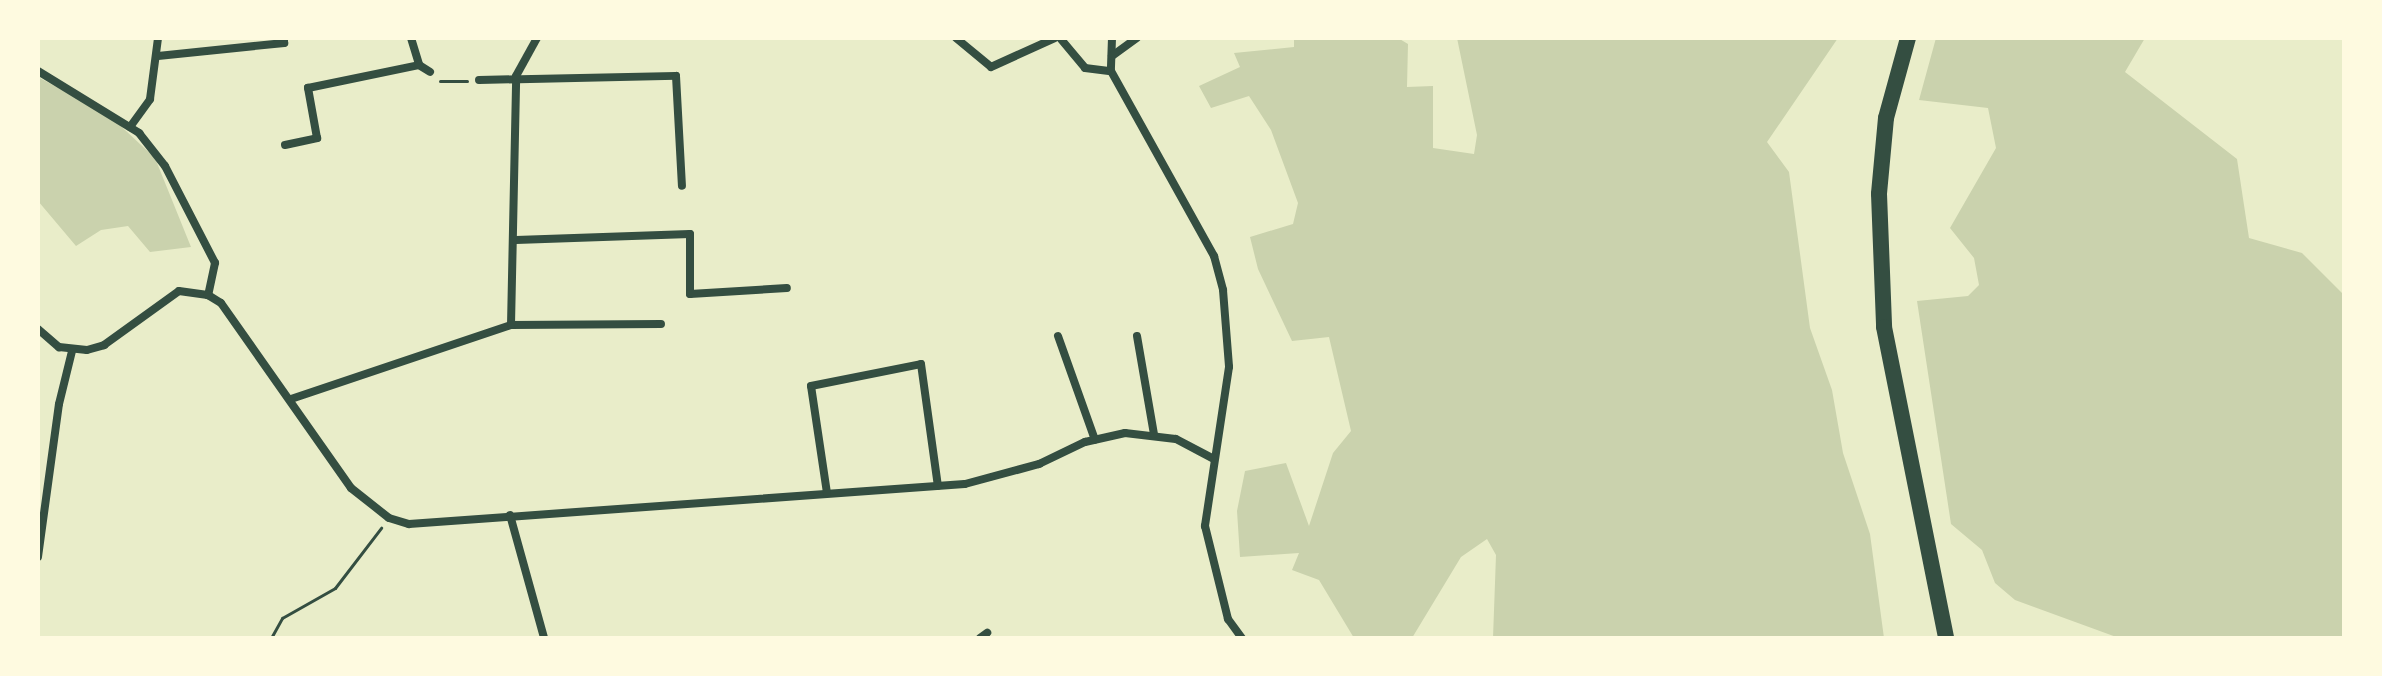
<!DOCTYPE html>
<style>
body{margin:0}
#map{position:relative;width:2382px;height:676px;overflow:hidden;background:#e9edc9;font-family:"Titillium Web",sans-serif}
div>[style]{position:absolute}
.green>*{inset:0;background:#cad2ad}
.path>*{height:3px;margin:-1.5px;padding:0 1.5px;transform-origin:1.5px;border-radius:1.5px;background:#344e41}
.minor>*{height:8px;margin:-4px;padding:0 4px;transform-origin:4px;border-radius:4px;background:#344e41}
.secondary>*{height:16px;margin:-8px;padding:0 8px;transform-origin:8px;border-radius:8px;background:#344e41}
span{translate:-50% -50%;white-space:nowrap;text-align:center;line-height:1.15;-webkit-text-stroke:7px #fefae0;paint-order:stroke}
.frame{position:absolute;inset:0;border:40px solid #fefae0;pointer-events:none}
</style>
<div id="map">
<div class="green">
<i style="clip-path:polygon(1294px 38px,1398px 38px,1408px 44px,1407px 87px,1433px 86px,1433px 148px,1474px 154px,1477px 135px,1457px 38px,1838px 38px,1767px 142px,1789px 172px,1810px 328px,1832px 390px,1843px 453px,1870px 534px,1884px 638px,1493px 638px,1496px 555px,1487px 539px,1461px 557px,1412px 638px,1354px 638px,1319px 580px,1292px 570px,1299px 553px,1240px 557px,1237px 511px,1245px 471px,1286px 463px,1309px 526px,1333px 453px,1351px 431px,1329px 337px,1292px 341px,1258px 269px,1250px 237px,1293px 224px,1298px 203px,1271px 130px,1249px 96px,1211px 108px,1199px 86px,1240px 67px,1234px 53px,1294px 47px)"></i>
<i style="clip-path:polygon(1936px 38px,2145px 38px,2125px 72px,2237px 159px,2249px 238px,2302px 253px,2344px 295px,2344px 638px,2119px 638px,2015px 600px,1995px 583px,1982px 550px,1951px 524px,1917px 301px,1968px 296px,1979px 285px,1974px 258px,1950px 228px,1996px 148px,1988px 108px,1919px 100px)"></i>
<i style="clip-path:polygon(38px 77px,110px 116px,155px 158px,191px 247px,150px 252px,128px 226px,101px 230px,76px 246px,38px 201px)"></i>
</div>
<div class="path">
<i style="left:440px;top:81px;width:27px"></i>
<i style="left:271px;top:638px;width:23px;rotate:-61deg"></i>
<i style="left:282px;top:618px;width:61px;rotate:-29.5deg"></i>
<i style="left:335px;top:588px;width:76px;rotate:-52.5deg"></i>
</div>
<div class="minor">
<i style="left:411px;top:38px;width:28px;rotate:73deg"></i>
<i style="left:956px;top:38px;width:45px;rotate:39.6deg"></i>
<i style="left:991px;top:67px;width:70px;rotate:-24.4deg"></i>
<i style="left:1060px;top:38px;width:39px;rotate:50deg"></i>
<i style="left:1085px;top:68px;width:26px;rotate:7deg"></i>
<i style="left:1112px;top:38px;width:33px;rotate:92deg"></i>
<i style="left:1111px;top:71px;width:212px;rotate:60.9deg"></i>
<i style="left:1214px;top:256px;width:35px;rotate:75deg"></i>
<i style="left:1223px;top:290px;width:77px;rotate:85.5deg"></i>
<i style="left:1229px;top:367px;width:161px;rotate:98.6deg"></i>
<i style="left:1205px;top:526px;width:96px;rotate:76.1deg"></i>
<i style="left:1228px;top:619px;width:24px;rotate:54deg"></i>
<i style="left:158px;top:56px;width:127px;rotate:-5.9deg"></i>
<i style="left:284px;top:43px;width:5px;rotate:-90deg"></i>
<i style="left:1112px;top:56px;width:31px;rotate:-36deg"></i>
<i style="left:38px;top:71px;width:119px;rotate:31.5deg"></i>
<i style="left:139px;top:133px;width:42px;rotate:51.8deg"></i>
<i style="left:165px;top:166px;width:109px;rotate:62.7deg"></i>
<i style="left:215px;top:263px;width:33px;rotate:102deg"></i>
<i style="left:479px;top:80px;width:197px;rotate:-1.2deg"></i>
<i style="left:676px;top:76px;width:110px;rotate:86.9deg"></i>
<i style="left:130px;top:127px;width:34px;rotate:-54deg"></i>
<i style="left:150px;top:99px;width:62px;rotate:-82.5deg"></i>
<i style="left:285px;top:145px;width:33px;rotate:-12deg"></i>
<i style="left:317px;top:138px;width:51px;rotate:-100.2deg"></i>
<i style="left:308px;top:88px;width:113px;rotate:-11.7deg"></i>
<i style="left:419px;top:65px;width:13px;rotate:32deg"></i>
<i style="left:516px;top:240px;width:174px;rotate:-2deg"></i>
<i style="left:690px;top:234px;width:60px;rotate:90deg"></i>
<i style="left:690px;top:294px;width:97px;rotate:-3.5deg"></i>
<i style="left:511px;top:325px;width:150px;rotate:-0.4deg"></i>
<i style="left:38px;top:329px;width:28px;rotate:41deg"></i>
<i style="left:59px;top:347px;width:28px;rotate:6deg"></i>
<i style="left:87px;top:350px;width:18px;rotate:-16deg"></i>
<i style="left:104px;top:345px;width:92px;rotate:-35.8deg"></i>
<i style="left:179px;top:291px;width:29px;rotate:8deg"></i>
<i style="left:208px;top:295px;width:15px;rotate:32deg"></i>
<i style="left:221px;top:303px;width:226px;rotate:54.9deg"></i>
<i style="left:351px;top:488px;width:48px;rotate:38.3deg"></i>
<i style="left:389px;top:518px;width:21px;rotate:17deg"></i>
<i style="left:409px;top:524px;width:557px;rotate:-4.11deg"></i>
<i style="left:965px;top:484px;width:77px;rotate:-15.1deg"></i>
<i style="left:1039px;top:464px;width:51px;rotate:-25.6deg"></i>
<i style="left:1085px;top:442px;width:41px;rotate:-12.7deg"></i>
<i style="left:1125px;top:433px;width:51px;rotate:6.7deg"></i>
<i style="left:1176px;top:439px;width:41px;rotate:27.8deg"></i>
<i style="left:1058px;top:336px;width:110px;rotate:70.4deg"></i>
<i style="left:1137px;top:336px;width:99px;rotate:80.2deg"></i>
<i style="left:291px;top:399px;width:232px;rotate:-18.6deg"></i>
<i style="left:511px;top:325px;width:249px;rotate:-88.8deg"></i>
<i style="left:516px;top:76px;width:43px;rotate:-61.1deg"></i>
<i style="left:827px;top:493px;width:108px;rotate:-98.5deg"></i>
<i style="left:811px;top:386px;width:112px;rotate:-11.3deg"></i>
<i style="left:921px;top:364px;width:123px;rotate:82.1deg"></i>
<i style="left:510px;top:515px;width:128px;rotate:74.5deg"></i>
<i style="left:38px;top:557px;width:154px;rotate:-82.2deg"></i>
<i style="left:59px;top:404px;width:55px;rotate:-76.2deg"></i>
<i style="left:980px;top:638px;width:9px;rotate:-36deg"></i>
</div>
<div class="secondary">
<i style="left:1908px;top:38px;width:83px;rotate:105.4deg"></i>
<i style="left:1886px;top:118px;width:76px;rotate:95.3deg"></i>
<i style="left:1879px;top:194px;width:133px;rotate:87.8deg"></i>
<i style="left:1884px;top:327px;width:317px;rotate:78.7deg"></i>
</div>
<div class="frame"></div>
</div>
